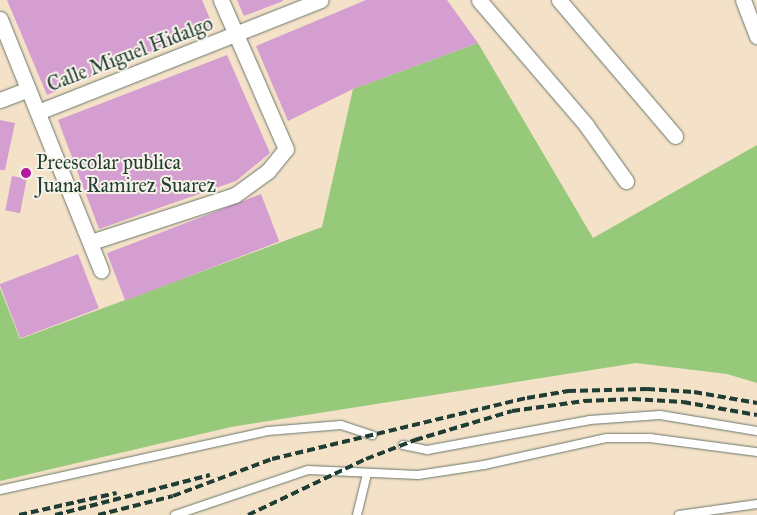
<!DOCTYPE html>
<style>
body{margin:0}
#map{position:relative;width:757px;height:515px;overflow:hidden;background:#f3e1c8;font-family:"IM FELL Great Primer",serif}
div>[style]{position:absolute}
.green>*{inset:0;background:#96c97a}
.building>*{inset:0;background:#d59ed1;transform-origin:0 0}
.roads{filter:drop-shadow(0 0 1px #697668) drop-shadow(0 0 1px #697668)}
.service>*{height:8px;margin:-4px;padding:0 4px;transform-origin:4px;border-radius:4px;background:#fff}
.minor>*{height:15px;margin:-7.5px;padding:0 7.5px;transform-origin:7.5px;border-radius:7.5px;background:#fff}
.rail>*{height:4px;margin-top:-2px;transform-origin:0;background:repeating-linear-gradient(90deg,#1f3d34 0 8px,transparent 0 12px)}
.dots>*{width:14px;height:14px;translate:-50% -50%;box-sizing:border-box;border:2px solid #f7f3e8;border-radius:50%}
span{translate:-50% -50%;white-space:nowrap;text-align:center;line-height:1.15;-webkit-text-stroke:4px #f7f3e8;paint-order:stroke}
.street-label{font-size:20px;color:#1f3d34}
.poi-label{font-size:20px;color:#1f3d34}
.left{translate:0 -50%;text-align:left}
</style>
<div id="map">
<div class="green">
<i style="clip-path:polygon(478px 43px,593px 238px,757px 145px,757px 383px,727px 374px,636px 363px,231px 427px,0 481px,0 288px,20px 339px,322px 227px,353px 89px)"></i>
</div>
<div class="building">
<i style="clip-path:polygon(7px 0,202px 0,213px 26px,47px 95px)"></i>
<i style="clip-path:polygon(237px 0,283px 0,283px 1px,244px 16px)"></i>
<i style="clip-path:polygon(366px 0,447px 0,478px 43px,353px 89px,288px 121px,256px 46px)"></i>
<i style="clip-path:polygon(227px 55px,270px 153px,236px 181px,99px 229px,58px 120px)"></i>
<i style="clip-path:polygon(0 120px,15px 123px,5px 170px,0 170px)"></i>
<i style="left:12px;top:176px;width:15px;height:35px;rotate:11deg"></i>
<i style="left:261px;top:194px;width:51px;height:165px;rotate:69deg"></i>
<i style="left:78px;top:254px;width:58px;height:84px;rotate:69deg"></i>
</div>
<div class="roads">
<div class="service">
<i style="left:403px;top:445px;width:25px;rotate:12deg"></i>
<i style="left:427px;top:450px;width:166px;rotate:-10.4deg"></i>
<i style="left:590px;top:420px;width:70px;rotate:-4.1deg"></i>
<i style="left:660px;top:415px;width:98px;rotate:9.4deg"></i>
<i style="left:0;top:490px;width:274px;rotate:-12.4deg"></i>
<i style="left:268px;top:431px;width:73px;rotate:-4.7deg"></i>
<i style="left:341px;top:425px;width:33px;rotate:18deg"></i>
<i style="left:175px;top:515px;width:140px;rotate:-18.7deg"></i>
<i style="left:308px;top:470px;width:110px;rotate:2.6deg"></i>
<i style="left:418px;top:475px;width:67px;rotate:-8.6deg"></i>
<i style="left:484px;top:465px;width:126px;rotate:-12.4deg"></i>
<i style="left:607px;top:438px;width:43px"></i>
<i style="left:650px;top:438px;width:108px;rotate:7.5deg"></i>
<i style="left:357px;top:515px;width:42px;rotate:-76.3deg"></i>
<i style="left:679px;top:515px;width:79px;rotate:-8deg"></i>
</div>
<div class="minor">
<i style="left:479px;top:0;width:165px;rotate:49.4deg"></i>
<i style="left:586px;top:125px;width:69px;rotate:54.5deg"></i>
<i style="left:559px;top:0;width:179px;rotate:49.5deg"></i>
<i style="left:743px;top:0;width:39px;rotate:69deg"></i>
<i style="left:0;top:19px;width:271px;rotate:68.1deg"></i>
<i style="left:0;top:100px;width:30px;rotate:-21deg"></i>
<i style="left:38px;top:112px;width:304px;rotate:-21.6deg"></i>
<i style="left:91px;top:242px;width:151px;rotate:-18.1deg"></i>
<i style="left:235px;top:195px;width:41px;rotate:-36deg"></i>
<i style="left:268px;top:171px;width:28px;rotate:-51deg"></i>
<i style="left:286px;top:149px;width:163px;rotate:-113.6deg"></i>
</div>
</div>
<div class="rail">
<i style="left:19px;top:515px;width:100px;rotate:-12.7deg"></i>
<i style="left:55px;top:515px;width:160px;rotate:-14.5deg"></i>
<i style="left:98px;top:515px;width:77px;rotate:-14.2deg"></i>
<i style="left:173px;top:496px;width:106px;rotate:-20.5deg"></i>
<i style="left:272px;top:459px;width:262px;rotate:-13.5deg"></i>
<i style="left:527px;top:398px;width:42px;rotate:-9.7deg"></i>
<i style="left:568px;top:391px;width:79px;rotate:-1.5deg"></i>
<i style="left:647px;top:389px;width:47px;rotate:3.7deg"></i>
<i style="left:694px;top:392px;width:64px;rotate:9.9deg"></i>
<i style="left:248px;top:515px;width:131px;rotate:-25.4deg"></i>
<i style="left:366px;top:459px;width:53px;rotate:-21.2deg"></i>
<i style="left:415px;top:440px;width:101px;rotate:-16.6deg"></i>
<i style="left:512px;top:411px;width:73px;rotate:-7.9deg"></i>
<i style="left:584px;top:401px;width:49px;rotate:-2.3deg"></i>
<i style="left:633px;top:399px;width:50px;rotate:3.4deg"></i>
<i style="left:683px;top:402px;width:75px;rotate:10deg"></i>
</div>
<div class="dots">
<i style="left:26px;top:173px;background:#b5179e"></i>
</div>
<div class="street-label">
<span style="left:130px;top:54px;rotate:-21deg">Calle Miguel Hidalgo</span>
</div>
<div class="poi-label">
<span class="left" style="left:36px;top:174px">Preescolar publica<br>Juana Ramirez Suarez</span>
</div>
</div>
